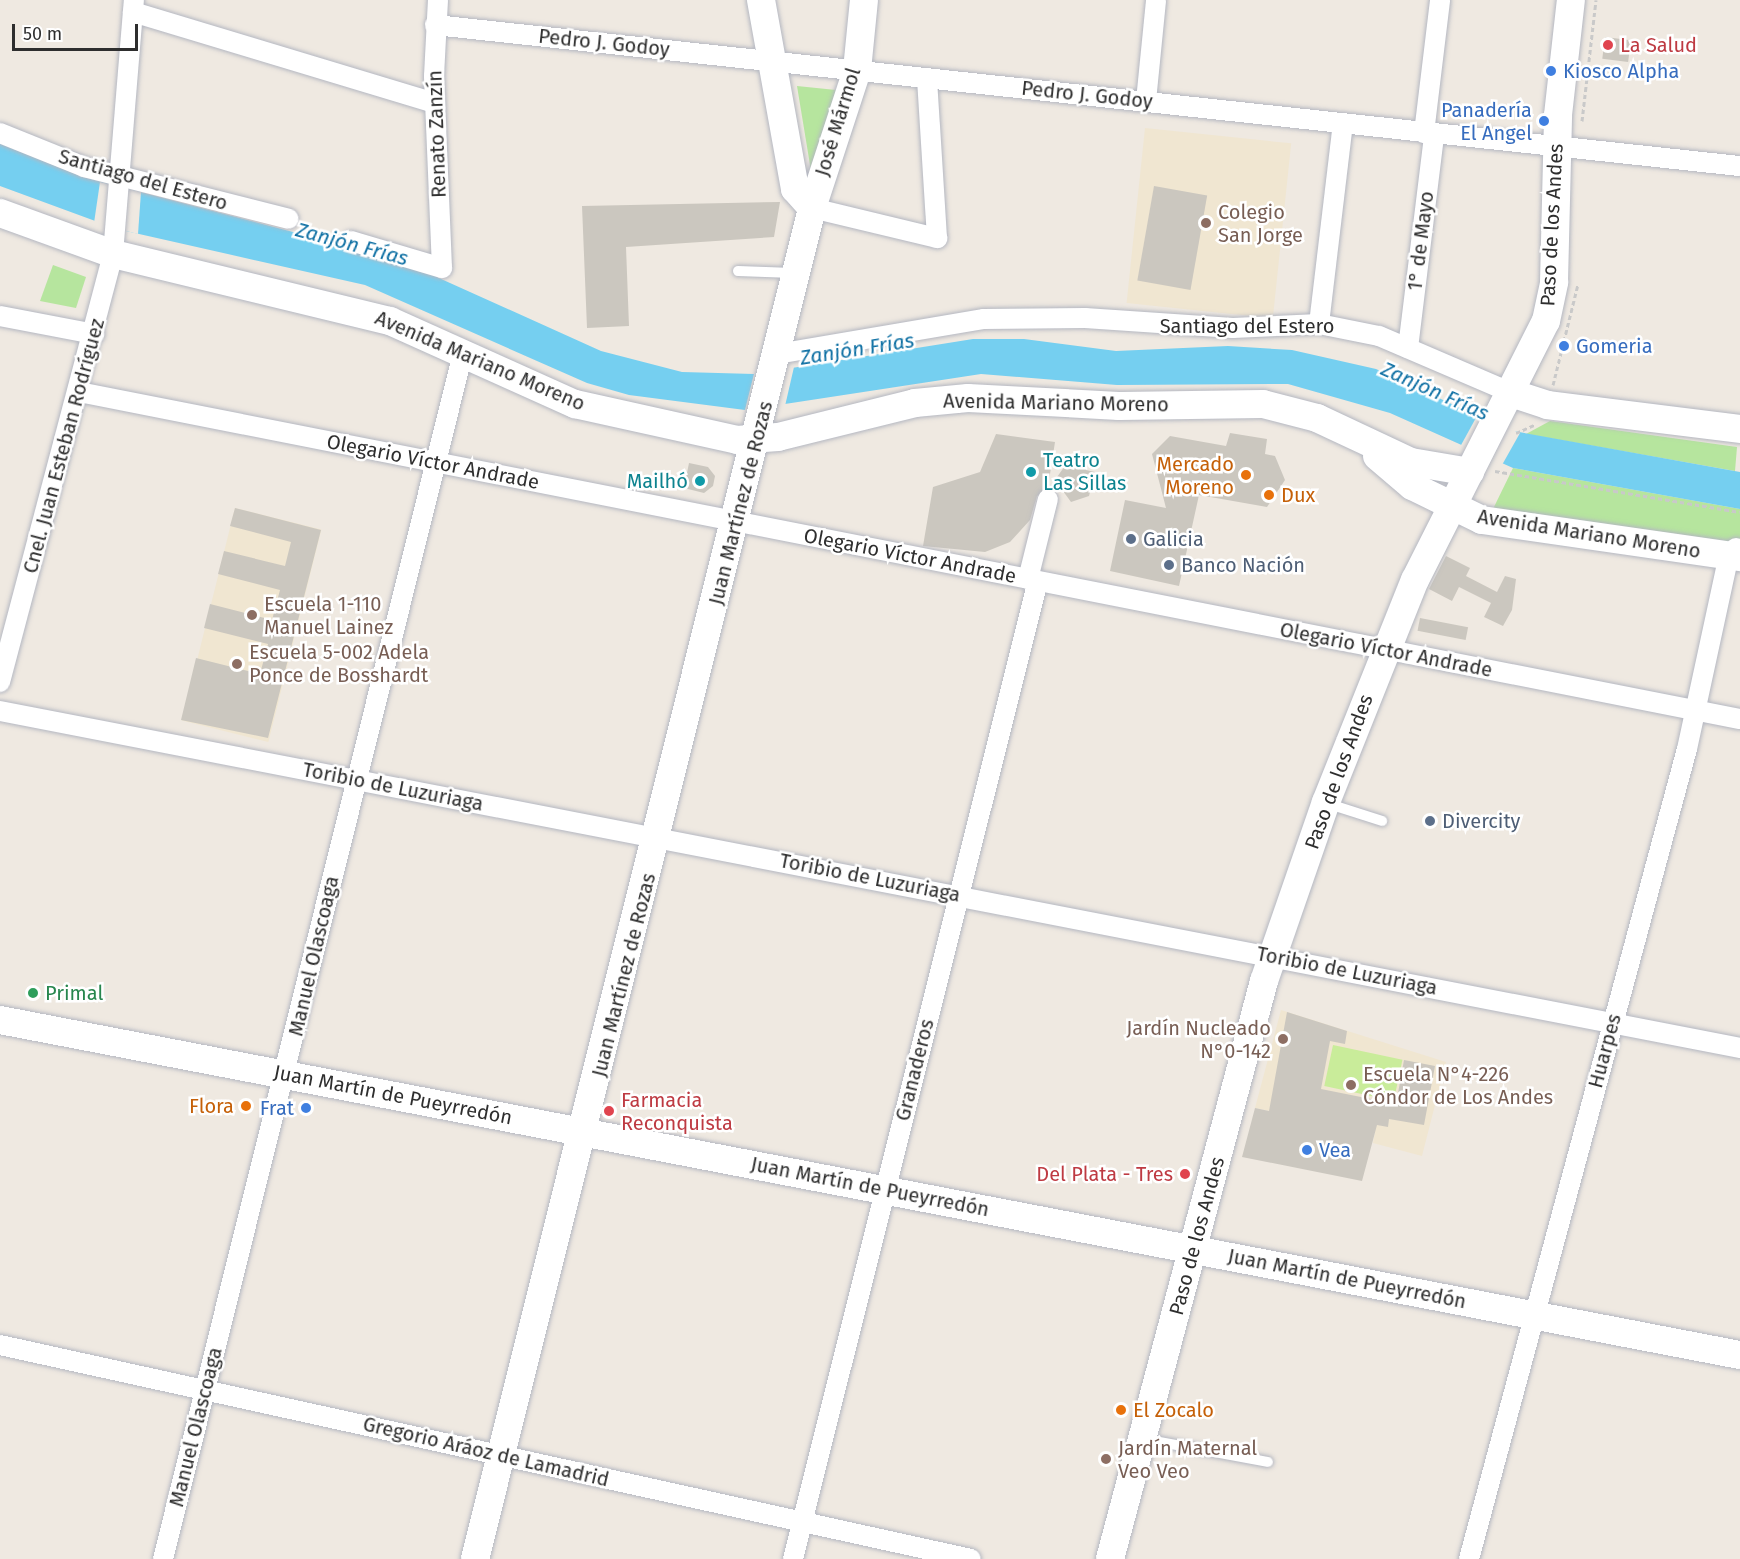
<!DOCTYPE html>
<meta charset="utf-8">
<style>
body{margin:0}
#map{position:relative;width:1740px;height:1559px;overflow:hidden;background:#efe9e1;font-family:"Fira Sans",sans-serif}
div>[style]{position:absolute}
.education>*{inset:0;background:#f0e6d1;transform-origin:0 0}
.green>*{inset:0;background:#b6e59e}
.pitch>*{inset:0;background:#c9ec9a;transform-origin:0 0}
.water>*{inset:0;background:#75cff0}
.pier>*{inset:0;background:#efe9e1}
.building>*{inset:0;background:#cbc7bf;transform-origin:0 0}
.path>*{height:3px;margin-top:-1.5px;transform-origin:0;background:repeating-linear-gradient(90deg,#c9c9c9 0 4.5px,transparent 0 7.5px)}
.roads{filter:drop-shadow(0 0 2px #b4b7c1) drop-shadow(0 0 2px #b4b7c1)}
.lane>*{height:10px;margin:-5px;padding:0 5px;transform-origin:5px;border-radius:5px;background:#fff}
.street>*{height:20px;margin:-10px;padding:0 10px;transform-origin:10px;border-radius:10px;background:#fff}
.secondary>*{height:28px;margin:-14px;padding:0 14px;transform-origin:14px;border-radius:14px;background:#fff}
.dots>*{width:16px;height:16px;translate:-50% -50%;box-sizing:border-box;border:3px solid #fff;border-radius:50%}
span{translate:-50% -50%;white-space:nowrap;text-align:center;line-height:1.15;-webkit-text-stroke:5px #fff;paint-order:stroke}
.street-label{font-size:20px;color:#2e2e2e}
.health-label{font-size:20px;color:#be3a42}
.left{translate:0 -50%;text-align:left}
.right{translate:-100% -50%;text-align:right}
.shop-label{font-size:20px;color:#366cbe}
.education-label{font-size:20px;color:#785e54}
.culture-label{font-size:20px;color:#0d838f}
.food-label{font-size:20px;color:#c56008}
.service-label{font-size:20px;color:#4e5e75}
.leisure-label{font-size:20px;color:#27864d}
.water-label{font-size:21px;color:#0d6fa3;font-style:italic}
.scale{position:absolute;left:12px;top:24px;width:126px;height:27px;box-sizing:border-box;border:3px solid #2e2e2e;border-top:0;padding-left:8px;font-size:18px;line-height:21px;white-space:nowrap;color:#2e2e2e;-webkit-text-stroke:4px #fff;paint-order:stroke}
</style>
<div id="map">
<div class="education">
<i style="left:1145px;top:128px;width:147px;height:176px;rotate:6deg"></i>
<i style="left:235px;top:508px;width:89px;height:219px;rotate:14deg"></i>
<i style="clip-path:polygon(1281px 1010px,1446px 1062px,1422px 1156px,1373px 1143px,1375px 1132px,1255px 1108px)"></i>
</div>
<div class="green">
<i style="clip-path:polygon(797px 86px,836px 90px,812px 177px)"></i>
<i style="clip-path:polygon(53px 265px,86px 277px,76px 308px,40px 301px)"></i>
<i style="clip-path:polygon(1550px 421px,1737px 447px,1735px 471px,1526px 434px)"></i>
<i style="clip-path:polygon(1513px 468px,1740px 509px,1740px 543px,1493px 509px)"></i>
</div>
<div class="pitch">
<i style="left:1333px;top:1045px;width:71px;height:42px;rotate:12deg"></i>
</div>
<div class="water">
<i style="clip-path:polygon(0 143px,83px 177px,354px 248px,430px 274px,601px 351px,682px 372px,754px 374px,973px 339px,1024px 339px,1116px 351px,1228px 346px,1292px 350px,1376px 369px,1508px 430px,1740px 472px,1740px 509px,1513px 468px,1390px 413px,1288px 384px,1117px 385px,981px 374px,745px 410px,629px 395px,587px 383px,365px 285px,117px 229px,0 186px)"></i>
</div>
<div class="pier">
<i style="clip-path:polygon(100px 182px,141px 192px,138px 234px,94px 223px)"></i>
<i style="clip-path:polygon(794px 367px,785px 406px,745px 410px,754px 374px)"></i>
<i style="clip-path:polygon(1477px 416px,1520px 433px,1502px 465px,1460px 447px)"></i>
</div>
<div class="building">
<i style="left:1605px;top:37px;width:26px;height:22px;rotate:7deg"></i>
<i style="left:1154px;top:186px;width:54px;height:96px;rotate:10deg"></i>
<i style="clip-path:polygon(780px 202px,774px 237px,626px 247px,629px 326px,587px 328px,582px 206px)"></i>
<i style="clip-path:polygon(1230px 433px,1267px 439px,1265px 454px,1275px 456px,1285px 480px,1267px 507px,1199px 495px,1179px 586px,1110px 571px,1125px 500px,1166px 508px,1152px 454px,1170px 436px,1226px 446px)"></i>
<i style="clip-path:polygon(996px 434px,1055px 442px,1048px 487px,1037px 496px,1030px 520px,1010px 542px,985px 552px,923px 546px,933px 487px,980px 472px)"></i>
<i style="clip-path:polygon(1074px 453px,1084px 455px,1086px 470px,1095px 472px,1089px 496px,1071px 502px,1063px 491px,1050px 487px)"></i>
<i style="clip-path:polygon(689px 463px,708px 467px,715px 476px,713px 486px,704px 493px,684px 488px)"></i>
<i style="clip-path:polygon(235px 508px,321px 530px,268px 738px,181px 720px,196px 658px,260px 674px,268px 644px,204px 628px,210px 604px,272px 620px,280px 590px,218px 574px,224px 551px,285px 566px,291px 542px,230px 526px)"></i>
<i style="clip-path:polygon(1446px 556px,1470px 568px,1466px 576px,1497px 592px,1505px 576px,1516px 579px,1512px 610px,1503px 626px,1484px 617px,1491px 603px,1459px 587px,1452px 601px,1429px 589px)"></i>
<i style="left:1420px;top:618px;width:49px;height:13px;rotate:11deg"></i>
<i style="clip-path:polygon(1287px 1012px,1347px 1031px,1345px 1044px,1330px 1041px,1321px 1089px,1396px 1104px,1404px 1060px,1435px 1066px,1424px 1125px,1389px 1119px,1388px 1127px,1377px 1125px,1362px 1181px,1242px 1157px,1255px 1108px,1269px 1111px)"></i>
</div>
<div class="path">
<i style="left:1582px;top:121px;width:122px;rotate:-83.4deg"></i>
<i style="left:1553px;top:385px;width:104px;rotate:-76.1deg"></i>
<i style="left:1516px;top:433px;width:22px;rotate:-24deg"></i>
<i style="left:1495px;top:471px;width:248px;rotate:9.5deg"></i>
</div>
<div class="roads">
<div class="lane">
<i style="left:738px;top:271px;width:55px;rotate:2.1deg"></i>
<i style="left:1326px;top:803px;width:59px;rotate:17.8deg"></i>
<i style="left:1144px;top:1439px;width:126px;rotate:10.5deg"></i>
</div>
<div class="street">
<i style="left:133px;top:12px;width:315px;rotate:16.8deg"></i>
<i style="left:435px;top:25px;width:1313px;rotate:6.17deg"></i>
<i style="left:1146px;top:101px;width:101px;rotate:-84.3deg"></i>
<i style="left:0;top:133px;width:91px;rotate:22deg"></i>
<i style="left:84px;top:167px;width:211px;rotate:14.2deg"></i>
<i style="left:1424px;top:133px;width:134px;rotate:-83.1deg"></i>
<i style="left:812px;top:208px;width:129px;rotate:13.5deg"></i>
<i style="left:937px;top:238px;width:160px;rotate:-93.6deg"></i>
<i style="left:351px;top:241px;width:95px;rotate:16.5deg"></i>
<i style="left:442px;top:268px;width:192px;rotate:-92.4deg"></i>
<i style="left:434px;top:76px;width:76px;rotate:-87deg"></i>
<i style="left:0;top:316px;width:96px;rotate:10.8deg"></i>
<i style="left:1319px;top:324px;width:201px;rotate:-83.2deg"></i>
<i style="left:1408px;top:348px;width:215px;rotate:-83deg"></i>
<i style="left:777px;top:354px;width:210px;rotate:-9.6deg"></i>
<i style="left:984px;top:319px;width:101px;rotate:-0.6deg"></i>
<i style="left:1085px;top:318px;width:148px;rotate:3.9deg"></i>
<i style="left:1233px;top:328px;width:86px;rotate:-2.7deg"></i>
<i style="left:1319px;top:324px;width:61px;rotate:11.3deg"></i>
<i style="left:1379px;top:336px;width:147px;rotate:23.2deg"></i>
<i style="left:79px;top:392px;width:1693px;rotate:11.14deg"></i>
<i style="left:1028px;top:579px;width:82px;rotate:-76deg"></i>
<i style="left:0;top:682px;width:443px;rotate:-75.2deg"></i>
<i style="left:113px;top:254px;width:255px;rotate:-85.3deg"></i>
<i style="left:0;top:711px;width:1772px;rotate:10.96deg"></i>
<i style="left:0;top:1345px;width:994px;rotate:12.43deg"></i>
<i style="left:163px;top:1559px;width:1243px;rotate:-76.03deg"></i>
<i style="left:793px;top:1559px;width:1008px;rotate:-75.94deg"></i>
<i style="left:1469px;top:1559px;width:839px;rotate:-74.94deg"></i>
<i style="left:1687px;top:749px;width:198px;rotate:-77.8deg"></i>
<i style="left:1729px;top:555px;width:10px;rotate:-45deg"></i>
</div>
<div class="secondary">
<i style="left:761px;top:0;width:192px;rotate:79.8deg"></i>
<i style="left:795px;top:189px;width:25px;rotate:48deg"></i>
<i style="left:0;top:213px;width:120px;rotate:19.9deg"></i>
<i style="left:113px;top:254px;width:285px;rotate:13.6deg"></i>
<i style="left:390px;top:321px;width:203px;rotate:24.2deg"></i>
<i style="left:575px;top:404px;width:166px;rotate:12.5deg"></i>
<i style="left:737px;top:440px;width:41px;rotate:-4.2deg"></i>
<i style="left:778px;top:437px;width:141px;rotate:-13.9deg"></i>
<i style="left:915px;top:403px;width:53px;rotate:-5.4deg"></i>
<i style="left:968px;top:398px;width:151px;rotate:3deg"></i>
<i style="left:1119px;top:406px;width:144px;rotate:-0.8deg"></i>
<i style="left:1263px;top:404px;width:56px;rotate:14.5deg"></i>
<i style="left:1317px;top:418px;width:104px;rotate:25.1deg"></i>
<i style="left:1411px;top:462px;width:60px;rotate:9.6deg"></i>
<i style="left:1514px;top:394px;width:35px;rotate:18deg"></i>
<i style="left:1547px;top:405px;width:194px;rotate:7.1deg"></i>
<i style="left:1377px;top:456px;width:46px;rotate:40.6deg"></i>
<i style="left:1412px;top:486px;width:78px;rotate:25.9deg"></i>
<i style="left:1482px;top:520px;width:261px;rotate:8.2deg"></i>
<i style="left:0;top:1020px;width:1772px;rotate:10.9deg"></i>
<i style="left:475px;top:1559px;width:1392px;rotate:-75.99deg"></i>
<i style="left:812px;top:208px;width:145px;rotate:-71.9deg"></i>
<i style="left:857px;top:70px;width:70px;rotate:-84.3deg"></i>
<i style="left:1110px;top:1559px;width:598px;rotate:-75.08deg"></i>
<i style="left:1264px;top:981px;width:189px;rotate:-70.9deg"></i>
<i style="left:1326px;top:802px;width:239px;rotate:-68.2deg"></i>
<i style="left:1415px;top:580px;width:290px;rotate:-63.2deg"></i>
<i style="left:1546px;top:321px;width:40px;rotate:-78deg"></i>
<i style="left:1554px;top:282px;width:167px;rotate:-88.6deg"></i>
<i style="left:1558px;top:115px;width:116px;rotate:-83.6deg"></i>
</div>
</div>
<div class="dots">
<i style="left:1608px;top:45px;background:#e0444e"></i>
<i style="left:1551px;top:71px;background:#3f7fe0"></i>
<i style="left:1544px;top:121px;background:#3f7fe0"></i>
<i style="left:1206px;top:223px;background:#8d6e63"></i>
<i style="left:1564px;top:346px;background:#3f7fe0"></i>
<i style="left:1031px;top:472px;background:#0f9aa8"></i>
<i style="left:1246px;top:475px;background:#e8710a"></i>
<i style="left:700px;top:481px;background:#0f9aa8"></i>
<i style="left:1269px;top:495px;background:#e8710a"></i>
<i style="left:1131px;top:539px;background:#5c6f8a"></i>
<i style="left:1169px;top:565px;background:#5c6f8a"></i>
<i style="left:252px;top:615px;background:#8d6e63"></i>
<i style="left:237px;top:664px;background:#8d6e63"></i>
<i style="left:1430px;top:821px;background:#5c6f8a"></i>
<i style="left:33px;top:993px;background:#2e9e5b"></i>
<i style="left:1283px;top:1039px;background:#8d6e63"></i>
<i style="left:1351px;top:1085px;background:#8d6e63"></i>
<i style="left:246px;top:1106px;background:#e8710a"></i>
<i style="left:306px;top:1108px;background:#3f7fe0"></i>
<i style="left:609px;top:1111px;background:#e0444e"></i>
<i style="left:1307px;top:1150px;background:#3f7fe0"></i>
<i style="left:1185px;top:1174px;background:#e0444e"></i>
<i style="left:1121px;top:1410px;background:#e8710a"></i>
<i style="left:1106px;top:1459px;background:#8d6e63"></i>
</div>
<div class="street-label">
<span style="left:604px;top:43px;rotate:6deg">Pedro J. Godoy</span>
<span style="left:1087px;top:95px;rotate:6deg">Pedro J. Godoy</span>
<span style="left:838px;top:122px;rotate:-73deg">José Mármol</span>
<span style="left:437px;top:134px;rotate:-92deg">Renato Zanzín</span>
<span style="left:143px;top:180px;rotate:16deg">Santiago del Estero</span>
<span style="left:1552px;top:225px;rotate:-87deg">Paso de los Andes</span>
<span style="left:1421px;top:241px;rotate:-83deg">1° de Mayo</span>
<span style="left:1247px;top:326px">Santiago del Estero</span>
<span style="left:480px;top:361px;rotate:23deg">Avenida Mariano Moreno</span>
<span style="left:1056px;top:403px;rotate:1deg">Avenida Mariano Moreno</span>
<span style="left:64px;top:446px;rotate:-75deg">Cnel. Juan Esteban Rodríguez</span>
<span style="left:433px;top:462px;rotate:11deg">Olegario Víctor Andrade</span>
<span style="left:741px;top:503px;rotate:-76deg">Juan Martínez de Rozas</span>
<span style="left:1589px;top:534px;rotate:9deg">Avenida Mariano Moreno</span>
<span style="left:910px;top:556px;rotate:11deg">Olegario Víctor Andrade</span>
<span style="left:1386px;top:650px;rotate:11deg">Olegario Víctor Andrade</span>
<span style="left:1339px;top:772px;rotate:-70deg">Paso de los Andes</span>
<span style="left:393px;top:787px;rotate:11deg">Toribio de Luzuriaga</span>
<span style="left:870px;top:878px;rotate:11deg">Toribio de Luzuriaga</span>
<span style="left:314px;top:956px;rotate:-77deg">Manuel Olascoaga</span>
<span style="left:1347px;top:971px;rotate:11deg">Toribio de Luzuriaga</span>
<span style="left:624px;top:975px;rotate:-76deg">Juan Martínez de Rozas</span>
<span style="left:1605px;top:1051px;rotate:-75deg">Huarpes</span>
<span style="left:915px;top:1070px;rotate:-76deg">Granaderos</span>
<span style="left:393px;top:1095px;rotate:11deg">Juan Martín de Pueyrredón</span>
<span style="left:870px;top:1187px;rotate:11deg">Juan Martín de Pueyrredón</span>
<span style="left:1197px;top:1236px;rotate:-75deg">Paso de los Andes</span>
<span style="left:1347px;top:1279px;rotate:11deg">Juan Martín de Pueyrredón</span>
<span style="left:196px;top:1427px;rotate:-76deg">Manuel Olascoaga</span>
<span style="left:486px;top:1452px;rotate:13deg">Gregorio Aráoz de Lamadrid</span>
</div>
<div class="health-label">
<span class="left" style="left:1620px;top:45px">La Salud</span>
<span class="left" style="left:621px;top:1112px">Farmacia<br>Reconquista</span>
<span class="right" style="left:1173px;top:1174px">Del Plata - Tres</span>
</div>
<div class="shop-label">
<span class="left" style="left:1563px;top:71px">Kiosco Alpha</span>
<span class="right" style="left:1532px;top:122px">Panadería<br>El Angel</span>
<span class="left" style="left:1576px;top:346px">Gomeria</span>
<span class="right" style="left:294px;top:1108px">Frat</span>
<span class="left" style="left:1319px;top:1150px">Vea</span>
</div>
<div class="education-label">
<span class="left" style="left:1218px;top:224px">Colegio<br>San Jorge</span>
<span class="left" style="left:264px;top:616px">Escuela 1-110<br>Manuel Lainez</span>
<span class="left" style="left:249px;top:664px">Escuela 5-002 Adela<br>Ponce de Bosshardt</span>
<span class="right" style="left:1271px;top:1040px">Jardín Nucleado<br>N°0-142</span>
<span class="left" style="left:1363px;top:1086px">Escuela N°4-226<br>Cóndor de Los Andes</span>
<span class="left" style="left:1118px;top:1460px">Jardín Maternal<br>Veo Veo</span>
</div>
<div class="culture-label">
<span class="left" style="left:1043px;top:472px">Teatro<br>Las Sillas</span>
<span class="right" style="left:688px;top:481px">Mailhó</span>
</div>
<div class="food-label">
<span class="right" style="left:1234px;top:476px">Mercado<br>Moreno</span>
<span class="left" style="left:1281px;top:495px">Dux</span>
<span class="right" style="left:234px;top:1106px">Flora</span>
<span class="left" style="left:1133px;top:1410px">El Zocalo</span>
</div>
<div class="service-label">
<span class="left" style="left:1143px;top:539px">Galicia</span>
<span class="left" style="left:1181px;top:565px">Banco Nación</span>
<span class="left" style="left:1442px;top:821px">Divercity</span>
</div>
<div class="leisure-label">
<span class="left" style="left:45px;top:993px">Primal</span>
</div>
<div class="water-label">
<span style="left:352px;top:244px;rotate:15deg">Zanjón Frías</span>
<span style="left:857px;top:349px;rotate:-9deg">Zanjón Frías</span>
<span style="left:1435px;top:391px;rotate:24deg">Zanjón Frías</span>
</div>
<div class="scale">50 m</div>
</div>
